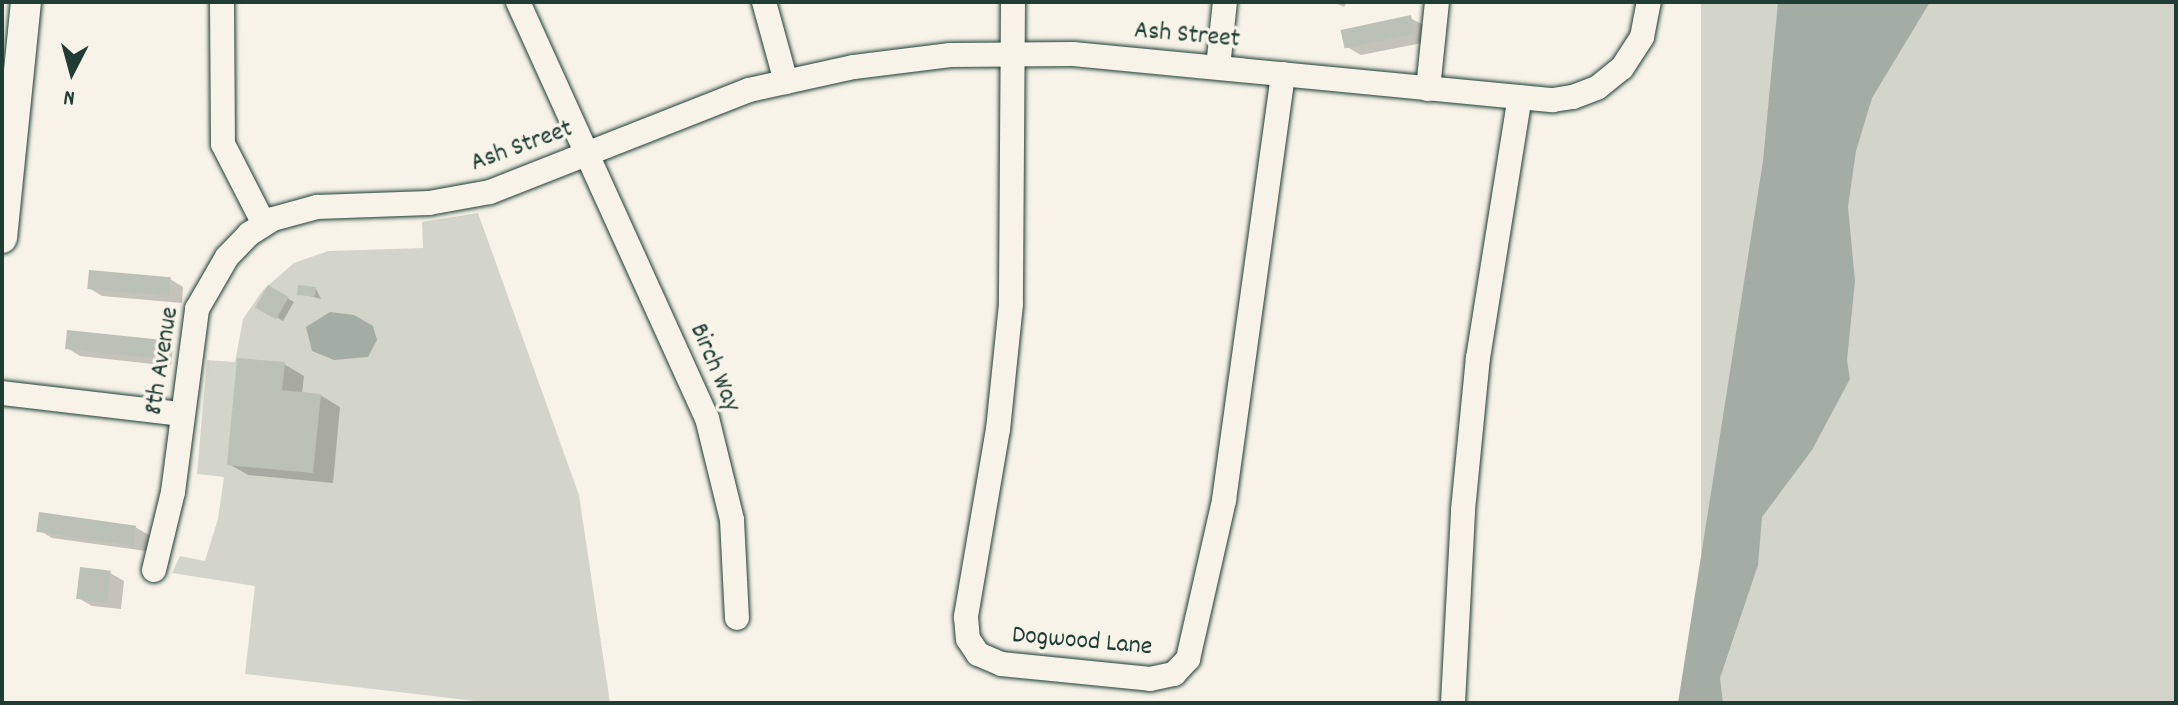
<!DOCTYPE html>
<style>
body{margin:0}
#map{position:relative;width:2178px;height:705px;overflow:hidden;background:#f7f3e8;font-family:Dekko,sans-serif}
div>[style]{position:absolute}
.green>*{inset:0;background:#d3d5ca;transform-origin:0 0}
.water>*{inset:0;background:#a4ada3}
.shadow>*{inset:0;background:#0003;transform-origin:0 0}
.building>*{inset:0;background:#bbc1b6;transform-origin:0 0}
.roads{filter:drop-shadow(0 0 2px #1f3d34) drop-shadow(0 0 2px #1f3d34)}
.minor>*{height:24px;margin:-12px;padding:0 12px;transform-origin:12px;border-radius:12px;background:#f7f3e8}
.tertiary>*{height:30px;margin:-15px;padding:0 15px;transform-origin:15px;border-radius:15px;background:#f7f3e8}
span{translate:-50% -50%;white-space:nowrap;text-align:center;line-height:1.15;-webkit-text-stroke:7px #f7f3e8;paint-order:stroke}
.street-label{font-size:26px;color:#1f3d34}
.frame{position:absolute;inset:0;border:4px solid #1f3d34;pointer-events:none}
.north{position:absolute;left:32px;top:32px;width:80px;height:80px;-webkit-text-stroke:6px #f7f3e8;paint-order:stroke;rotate:186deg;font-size:22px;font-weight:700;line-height:32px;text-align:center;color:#1f3d34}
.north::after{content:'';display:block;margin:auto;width:28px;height:36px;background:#1f3d34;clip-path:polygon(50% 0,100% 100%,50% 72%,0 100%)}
</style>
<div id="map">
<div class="green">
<i style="left:1701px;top:2px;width:475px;height:705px"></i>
<i style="clip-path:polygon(478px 213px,579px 495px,610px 703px,492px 703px,245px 674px,255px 586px,172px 573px,180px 556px,205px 561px,218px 519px,224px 477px,197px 474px,207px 360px,235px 362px,243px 319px,263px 290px,294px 263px,328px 251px,423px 248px,422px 222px)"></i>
</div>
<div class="water">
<i style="clip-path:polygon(1778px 2px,1930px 2px,1872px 98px,1856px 151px,1848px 207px,1855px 281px,1847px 360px,1850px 379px,1812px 450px,1762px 517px,1758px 565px,1720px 678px,1723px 703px,1678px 703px,1763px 161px)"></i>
<i style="clip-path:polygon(330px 312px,354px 315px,373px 326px,377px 340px,368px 357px,334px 360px,312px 351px,306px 327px)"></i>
</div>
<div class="shadow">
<i style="clip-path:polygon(1333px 2px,1347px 2px,1344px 7px)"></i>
<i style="clip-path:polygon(1410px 18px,1424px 25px,1427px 42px,1361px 55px,1347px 47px)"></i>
<i style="clip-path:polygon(170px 279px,183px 287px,182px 303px,102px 296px,89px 288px)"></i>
<i style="left:268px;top:287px;width:30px;height:22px;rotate:30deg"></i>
<i style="clip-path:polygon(316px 289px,321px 299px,299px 293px)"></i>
<i style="clip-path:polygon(160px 342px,173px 349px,171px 366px,80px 356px,67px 348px)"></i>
<i style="clip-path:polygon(284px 364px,304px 376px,302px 394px,320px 395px,340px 407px,333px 483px,248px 475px,229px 464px)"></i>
<i style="clip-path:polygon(135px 527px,149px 535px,146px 551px,52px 538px,39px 530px)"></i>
<i style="clip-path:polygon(110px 573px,124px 581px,121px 609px,92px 606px,78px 598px)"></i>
</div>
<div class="building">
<i style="left:1411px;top:15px;width:19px;height:72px;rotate:78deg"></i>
<i style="left:89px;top:270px;width:82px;height:19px;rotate:5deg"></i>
<i style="left:268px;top:285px;width:24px;height:26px;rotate:30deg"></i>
<i style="left:298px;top:285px;width:18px;height:10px;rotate:6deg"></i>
<i style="left:67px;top:330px;width:94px;height:19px;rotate:6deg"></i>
<i style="clip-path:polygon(237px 358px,285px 362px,282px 390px,321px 394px,313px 473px,227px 465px)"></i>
<i style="left:39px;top:512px;width:98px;height:20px;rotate:8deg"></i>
<i style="left:80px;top:567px;width:31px;height:32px;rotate:7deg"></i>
</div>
<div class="roads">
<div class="minor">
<i style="left:222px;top:2px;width:142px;rotate:89.6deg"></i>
<i style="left:223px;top:144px;width:90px;rotate:62.9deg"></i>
<i style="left:518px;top:2px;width:457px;rotate:65.6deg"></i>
<i style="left:707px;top:418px;width:105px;rotate:76.2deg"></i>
<i style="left:732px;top:520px;width:98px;rotate:87.1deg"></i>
<i style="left:764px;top:2px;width:83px;rotate:74.6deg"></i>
<i style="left:1013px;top:2px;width:302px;rotate:90.4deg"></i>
<i style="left:1011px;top:304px;width:126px;rotate:95.9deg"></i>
<i style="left:998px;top:429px;width:191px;rotate:99.7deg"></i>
<i style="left:966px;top:617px;width:22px;rotate:85deg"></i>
<i style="left:968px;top:639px;width:18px;rotate:56deg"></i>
<i style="left:978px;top:654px;width:25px;rotate:23deg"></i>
<i style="left:1001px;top:664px;width:150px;rotate:5.7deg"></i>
<i style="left:1150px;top:679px;width:25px;rotate:-12deg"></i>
<i style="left:1174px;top:674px;width:21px;rotate:-47deg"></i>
<i style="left:1188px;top:659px;width:163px;rotate:-77.2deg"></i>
<i style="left:1224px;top:500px;width:430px;rotate:-82.1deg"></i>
<i style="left:1218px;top:67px;width:65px;rotate:-83.9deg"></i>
<i style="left:1428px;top:89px;width:87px;rotate:-84.1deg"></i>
<i style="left:2px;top:393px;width:180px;rotate:6.7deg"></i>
<i style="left:154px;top:570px;width:80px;rotate:-76.3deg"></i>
<i style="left:173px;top:492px;width:185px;rotate:-82.5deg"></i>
<i style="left:197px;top:309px;width:60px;rotate:-60deg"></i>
<i style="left:227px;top:257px;width:32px;rotate:-46deg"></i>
<i style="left:249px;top:234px;width:28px;rotate:-32deg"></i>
<i style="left:273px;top:219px;width:46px;rotate:-15.3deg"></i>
<i style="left:317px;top:207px;width:112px;rotate:-2deg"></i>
<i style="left:429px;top:203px;width:62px;rotate:-10.2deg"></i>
<i style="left:490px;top:192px;width:278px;rotate:-21.5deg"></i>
<i style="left:749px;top:90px;width:107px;rotate:-12.4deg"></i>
<i style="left:854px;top:67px;width:97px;rotate:-7.1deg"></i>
<i style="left:950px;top:55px;width:123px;rotate:-0.5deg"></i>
<i style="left:1073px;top:54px;width:482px;rotate:5.5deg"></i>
<i style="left:1553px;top:100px;width:20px;rotate:-9deg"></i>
<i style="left:1573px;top:97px;width:26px;rotate:-21deg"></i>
<i style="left:1597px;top:88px;width:32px;rotate:-39deg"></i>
<i style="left:1622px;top:68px;width:37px;rotate:-57deg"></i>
<i style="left:1642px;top:37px;width:36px;rotate:-79deg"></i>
<i style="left:1453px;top:703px;width:193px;rotate:-87deg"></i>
<i style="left:1463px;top:510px;width:153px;rotate:-84.4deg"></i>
<i style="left:1478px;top:358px;width:264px;rotate:-80.9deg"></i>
</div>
<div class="tertiary">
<i style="left:2px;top:238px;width:237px;rotate:-84.2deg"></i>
</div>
</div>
<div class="street-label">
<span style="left:1187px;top:36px;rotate:5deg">Ash Street</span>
<span style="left:522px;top:147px;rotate:-20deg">Ash Street</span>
<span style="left:163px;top:361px;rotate:-81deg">8th Avenue</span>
<span style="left:714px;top:368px;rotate:67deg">Birch Way</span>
<span style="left:1082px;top:642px;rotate:5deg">Dogwood Lane</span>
</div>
<div class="frame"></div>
<div class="north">N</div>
</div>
